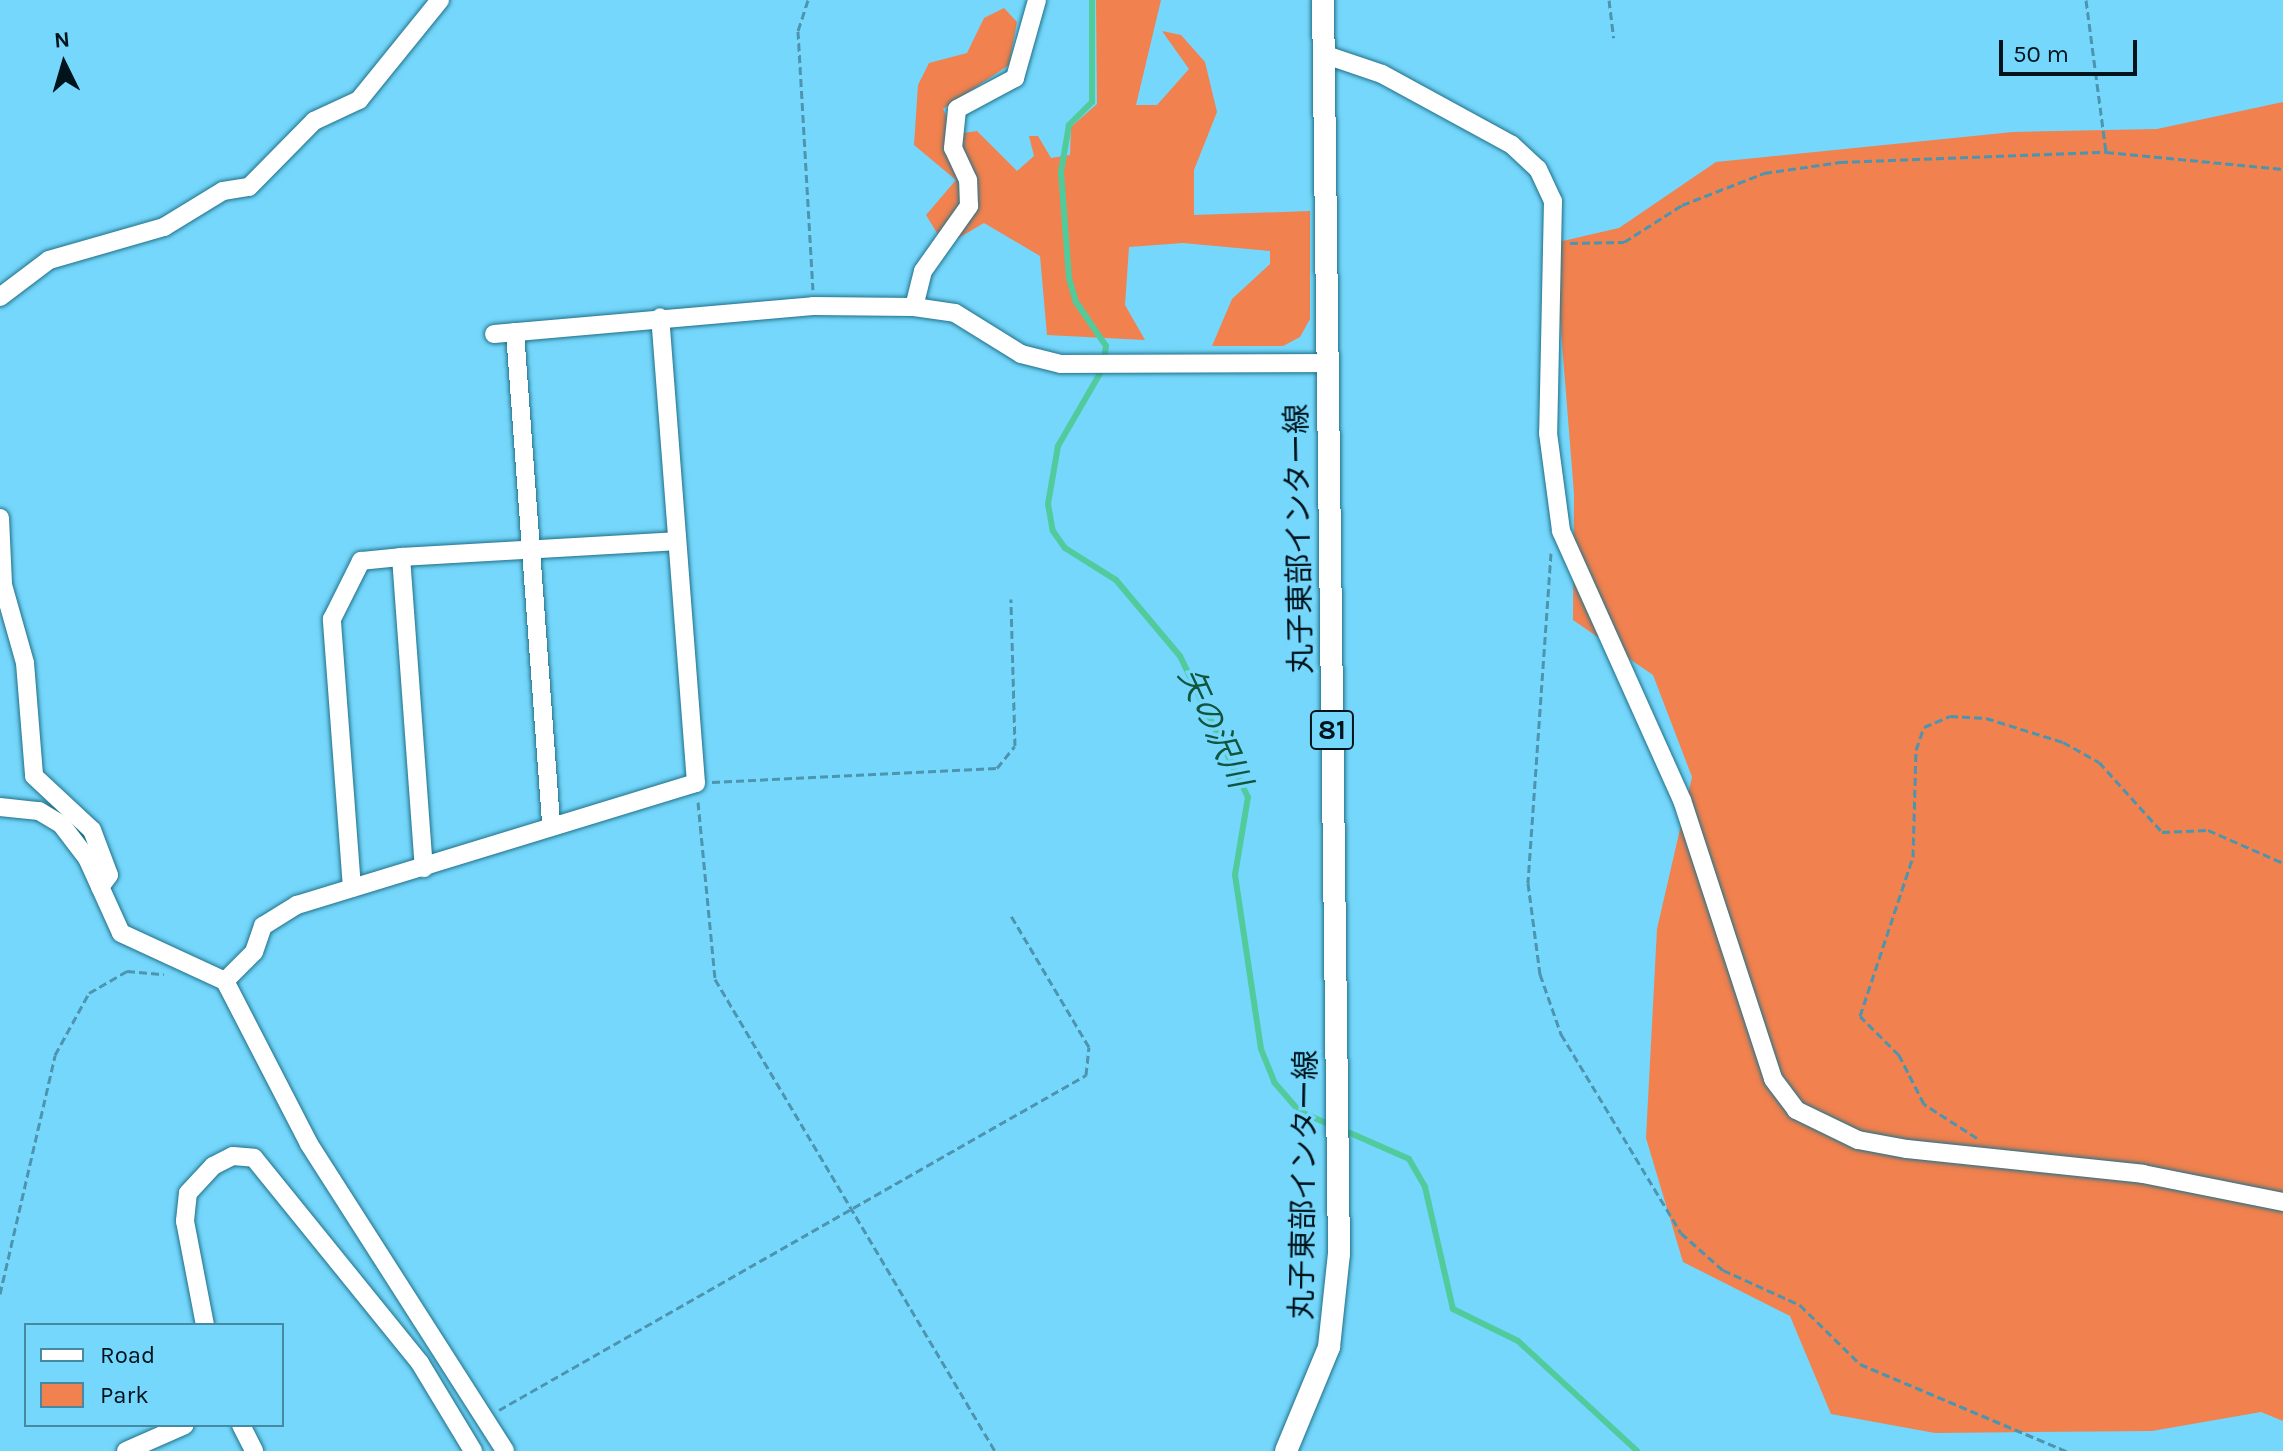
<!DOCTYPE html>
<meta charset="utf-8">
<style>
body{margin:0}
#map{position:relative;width:2283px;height:1451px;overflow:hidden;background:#75d7fb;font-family:Karla,"Noto Sans JP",sans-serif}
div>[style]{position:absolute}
.green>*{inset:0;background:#f1814e}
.stream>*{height:6px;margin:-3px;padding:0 3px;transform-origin:3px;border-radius:3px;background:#52cb9c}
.path>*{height:3px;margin-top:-1.5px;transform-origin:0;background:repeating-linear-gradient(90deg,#4d94ae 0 8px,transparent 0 12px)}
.roads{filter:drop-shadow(0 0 2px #207089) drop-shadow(0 0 2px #207089)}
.minor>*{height:18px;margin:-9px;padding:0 9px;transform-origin:9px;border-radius:9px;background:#fff}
.major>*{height:22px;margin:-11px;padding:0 11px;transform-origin:11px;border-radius:11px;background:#fff}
span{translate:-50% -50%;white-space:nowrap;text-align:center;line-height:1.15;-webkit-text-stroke:7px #75d7fb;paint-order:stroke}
.shield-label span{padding:2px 6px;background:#75d7fb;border:2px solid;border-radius:6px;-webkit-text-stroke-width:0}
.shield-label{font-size:28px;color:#01131b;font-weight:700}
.street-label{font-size:30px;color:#01131b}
.water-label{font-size:32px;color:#12553d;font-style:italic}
.legend{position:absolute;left:24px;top:1323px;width:260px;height:104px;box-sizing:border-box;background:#75d7fb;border:2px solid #4789a1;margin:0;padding:10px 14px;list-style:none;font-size:24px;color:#01131b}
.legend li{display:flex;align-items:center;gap:16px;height:40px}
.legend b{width:40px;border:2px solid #4789a1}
.north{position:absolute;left:24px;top:24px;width:80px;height:80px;-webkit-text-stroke:6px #75d7fb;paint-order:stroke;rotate:355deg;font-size:22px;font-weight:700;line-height:32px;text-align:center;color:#01131b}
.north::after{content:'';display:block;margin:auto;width:28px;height:36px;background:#01131b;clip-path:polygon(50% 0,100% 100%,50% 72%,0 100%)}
.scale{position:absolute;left:1999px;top:40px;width:138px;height:36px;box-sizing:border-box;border:4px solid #01131b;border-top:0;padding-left:10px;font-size:24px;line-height:28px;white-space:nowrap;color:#01131b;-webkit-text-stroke:6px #75d7fb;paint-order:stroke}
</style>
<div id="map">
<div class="green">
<i style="clip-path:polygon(1096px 0,1161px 0,1136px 105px,1157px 105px,1189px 69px,1162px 31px,1181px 35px,1205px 62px,1217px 112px,1194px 170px,1194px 215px,1310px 211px,1310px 319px,1300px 337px,1283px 346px,1212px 346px,1232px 299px,1270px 264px,1270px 251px,1183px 243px,1129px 247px,1125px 305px,1145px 340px,1047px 335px,1040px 256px,984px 223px,945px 246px,926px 215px,956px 180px,914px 145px,918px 85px,929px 63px,967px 53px,984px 18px,1004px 8px,1017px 22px,1009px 65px,943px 109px,956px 134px,977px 131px,1017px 171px,1034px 156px,1029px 136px,1038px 136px,1051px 158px,1070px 155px,1071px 127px,1097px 104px)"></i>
<i style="clip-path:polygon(2283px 102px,2283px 1421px,2261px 1412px,2152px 1431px,1935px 1433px,1831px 1414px,1790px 1316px,1683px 1262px,1646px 1138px,1657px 929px,1692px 777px,1653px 675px,1573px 620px,1574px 494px,1554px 243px,1619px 228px,1716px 162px,2013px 132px,2157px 129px)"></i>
</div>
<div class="stream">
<i style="left:1092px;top:0;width:102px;rotate:90deg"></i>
<i style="left:1092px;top:102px;width:33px;rotate:135deg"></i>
<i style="left:1069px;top:125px;width:48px;rotate:99.7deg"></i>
<i style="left:1061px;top:172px;width:106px;rotate:85.7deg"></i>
<i style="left:1069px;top:278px;width:25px;rotate:74deg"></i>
<i style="left:1076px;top:302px;width:53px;rotate:55.7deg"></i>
<i style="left:1106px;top:346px;width:24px;rotate:99deg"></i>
<i style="left:1102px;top:370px;width:88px;rotate:120.1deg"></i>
<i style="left:1058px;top:446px;width:59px;rotate:99.8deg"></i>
<i style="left:1048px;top:504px;width:27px;rotate:80deg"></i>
<i style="left:1053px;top:531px;width:21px;rotate:55deg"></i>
<i style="left:1065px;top:548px;width:60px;rotate:32.1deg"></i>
<i style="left:1116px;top:580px;width:99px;rotate:49.9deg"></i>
<i style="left:1180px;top:656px;width:157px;rotate:64.3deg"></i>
<i style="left:1248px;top:797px;width:79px;rotate:99.5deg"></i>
<i style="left:1235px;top:875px;width:176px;rotate:81.5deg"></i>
<i style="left:1261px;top:1049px;width:35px;rotate:68deg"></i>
<i style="left:1274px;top:1082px;width:38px;rotate:49deg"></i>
<i style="left:1299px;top:1111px;width:35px;rotate:24deg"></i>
<i style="left:1341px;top:1129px;width:74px;rotate:23.8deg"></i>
<i style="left:1409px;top:1159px;width:32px;rotate:60deg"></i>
<i style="left:1425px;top:1187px;width:125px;rotate:77.1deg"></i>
<i style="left:1453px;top:1309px;width:72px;rotate:26.2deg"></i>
<i style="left:1518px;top:1341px;width:162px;rotate:42.7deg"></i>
</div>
<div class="path">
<i style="left:808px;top:0;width:33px;rotate:108deg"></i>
<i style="left:798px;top:31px;width:259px;rotate:86.7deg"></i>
<i style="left:1609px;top:0;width:38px;rotate:83deg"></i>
<i style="left:2086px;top:0;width:153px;rotate:82.5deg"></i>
<i style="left:1570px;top:243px;width:54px;rotate:-1.1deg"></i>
<i style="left:1624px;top:242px;width:69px;rotate:-32.5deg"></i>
<i style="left:1682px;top:205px;width:88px;rotate:-21.3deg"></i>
<i style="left:1764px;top:173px;width:77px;rotate:-8.2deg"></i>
<i style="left:1840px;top:162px;width:266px;rotate:-2.2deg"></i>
<i style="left:2106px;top:152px;width:178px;rotate:5.5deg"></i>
<i style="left:1551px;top:553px;width:331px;rotate:94deg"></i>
<i style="left:1528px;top:883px;width:92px;rotate:82.5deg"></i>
<i style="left:1540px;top:974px;width:64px;rotate:70.7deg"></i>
<i style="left:1561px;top:1034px;width:232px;rotate:58.9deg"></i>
<i style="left:1681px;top:1233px;width:56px;rotate:41.4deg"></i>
<i style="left:1723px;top:1270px;width:85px;rotate:24.4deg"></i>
<i style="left:1800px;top:1305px;width:84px;rotate:44.5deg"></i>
<i style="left:1860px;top:1364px;width:224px;rotate:22.9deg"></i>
<i style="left:712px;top:782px;width:285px;rotate:-2.8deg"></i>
<i style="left:997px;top:768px;width:28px;rotate:-51deg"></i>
<i style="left:1015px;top:746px;width:147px;rotate:-91.6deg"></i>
<i style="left:698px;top:802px;width:178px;rotate:84.5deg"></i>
<i style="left:715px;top:979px;width:549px;rotate:59.32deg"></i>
<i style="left:1977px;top:1138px;width:63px;rotate:-147.3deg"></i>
<i style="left:1924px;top:1104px;width:55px;rotate:-117deg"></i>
<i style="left:1899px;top:1055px;width:55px;rotate:-135deg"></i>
<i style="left:1860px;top:1016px;width:168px;rotate:-71.6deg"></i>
<i style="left:1913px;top:857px;width:107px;rotate:-88.4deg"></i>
<i style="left:1916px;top:750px;width:24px;rotate:-71deg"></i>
<i style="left:1924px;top:727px;width:28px;rotate:-23deg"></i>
<i style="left:1950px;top:716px;width:36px;rotate:3deg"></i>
<i style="left:1986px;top:718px;width:81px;rotate:17.3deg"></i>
<i style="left:2063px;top:742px;width:41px;rotate:29.1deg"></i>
<i style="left:2099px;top:762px;width:94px;rotate:48deg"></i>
<i style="left:2162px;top:832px;width:46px;rotate:-2.5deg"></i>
<i style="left:2208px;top:830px;width:82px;rotate:23.7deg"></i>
<i style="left:0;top:1294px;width:245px;rotate:-77deg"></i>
<i style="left:55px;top:1055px;width:71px;rotate:-61.3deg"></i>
<i style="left:89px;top:993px;width:44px;rotate:-30.1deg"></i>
<i style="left:127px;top:971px;width:37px;rotate:5deg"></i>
<i style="left:499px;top:1410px;width:676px;rotate:-29.71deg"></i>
<i style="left:1086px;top:1075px;width:28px;rotate:-84deg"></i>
<i style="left:1089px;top:1047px;width:155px;rotate:-120.7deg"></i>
</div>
<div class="roads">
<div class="minor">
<i style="left:1323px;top:54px;width:62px;rotate:18.7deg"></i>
<i style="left:1382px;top:74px;width:148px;rotate:28.6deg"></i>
<i style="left:1512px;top:145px;width:35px;rotate:43deg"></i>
<i style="left:1538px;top:169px;width:35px;rotate:65deg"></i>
<i style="left:1553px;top:201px;width:232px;rotate:91.2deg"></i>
<i style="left:1548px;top:433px;width:99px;rotate:82.4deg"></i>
<i style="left:1561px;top:531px;width:295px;rotate:65.8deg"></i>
<i style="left:1682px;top:800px;width:293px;rotate:71.9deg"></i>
<i style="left:1773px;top:1079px;width:39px;rotate:53deg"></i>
<i style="left:1796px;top:1110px;width:69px;rotate:25.8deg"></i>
<i style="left:1858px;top:1140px;width:50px;rotate:10.4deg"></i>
<i style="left:1907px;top:1149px;width:237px;rotate:6deg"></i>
<i style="left:2143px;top:1174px;width:143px;rotate:11.3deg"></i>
<i style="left:0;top:297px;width:61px;rotate:-37.1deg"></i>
<i style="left:49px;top:260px;width:120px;rotate:-16deg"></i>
<i style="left:164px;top:227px;width:69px;rotate:-31.4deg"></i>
<i style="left:223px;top:191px;width:26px;rotate:-9deg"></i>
<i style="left:249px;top:187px;width:93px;rotate:-45.4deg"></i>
<i style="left:314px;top:121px;width:50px;rotate:-25deg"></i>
<i style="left:359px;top:100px;width:129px;rotate:-51deg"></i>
<i style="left:914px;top:307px;width:41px;rotate:8.3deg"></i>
<i style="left:955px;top:313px;width:78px;rotate:31.8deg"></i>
<i style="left:1021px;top:354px;width:41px;rotate:14deg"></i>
<i style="left:1061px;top:364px;width:266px;rotate:-0.2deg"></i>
<i style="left:515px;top:332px;width:496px;rotate:85.8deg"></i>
<i style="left:494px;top:334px;width:320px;rotate:-5deg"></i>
<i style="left:813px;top:306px;width:101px;rotate:0.6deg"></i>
<i style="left:914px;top:307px;width:37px;rotate:-76deg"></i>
<i style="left:923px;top:271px;width:80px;rotate:-54.7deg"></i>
<i style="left:969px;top:206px;width:26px;rotate:-92deg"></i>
<i style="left:968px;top:180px;width:35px;rotate:-115deg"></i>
<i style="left:953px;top:148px;width:39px;rotate:-84deg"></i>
<i style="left:957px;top:109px;width:66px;rotate:-28.1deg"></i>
<i style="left:1015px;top:78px;width:81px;rotate:-74.2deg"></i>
<i style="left:0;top:518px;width:67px;rotate:87.4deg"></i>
<i style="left:3px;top:585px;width:81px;rotate:74.2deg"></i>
<i style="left:25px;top:663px;width:113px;rotate:85.4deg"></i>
<i style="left:34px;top:776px;width:79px;rotate:43deg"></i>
<i style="left:92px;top:830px;width:48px;rotate:69.3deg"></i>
<i style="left:109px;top:875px;width:15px;rotate:127deg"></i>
<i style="left:401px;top:557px;width:274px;rotate:-3.3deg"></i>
<i style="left:0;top:807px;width:39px;rotate:6deg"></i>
<i style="left:39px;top:811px;width:26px;rotate:31deg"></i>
<i style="left:61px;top:824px;width:43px;rotate:52.6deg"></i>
<i style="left:87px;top:858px;width:82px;rotate:65.6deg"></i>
<i style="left:121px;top:933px;width:115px;rotate:24.8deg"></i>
<i style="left:225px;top:981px;width:183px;rotate:62.7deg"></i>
<i style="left:309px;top:1144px;width:364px;rotate:57.4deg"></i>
<i style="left:352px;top:888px;width:270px;rotate:-94.3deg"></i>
<i style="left:332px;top:619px;width:65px;rotate:-63.4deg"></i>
<i style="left:361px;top:561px;width:40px;rotate:-5.7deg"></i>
<i style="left:401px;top:557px;width:312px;rotate:85.8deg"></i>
<i style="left:225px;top:981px;width:41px;rotate:-45deg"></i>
<i style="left:254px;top:952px;width:28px;rotate:-71deg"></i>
<i style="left:263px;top:926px;width:40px;rotate:-32deg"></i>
<i style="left:297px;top:905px;width:417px;rotate:-17deg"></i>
<i style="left:696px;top:783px;width:467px;rotate:-94.4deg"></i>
<i style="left:205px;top:1325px;width:106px;rotate:-100.9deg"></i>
<i style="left:185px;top:1221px;width:28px;rotate:-84deg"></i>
<i style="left:188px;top:1193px;width:37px;rotate:-47deg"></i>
<i style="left:213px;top:1166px;width:22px;rotate:-27deg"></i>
<i style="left:233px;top:1156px;width:21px;rotate:5deg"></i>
<i style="left:254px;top:1158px;width:264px;rotate:51deg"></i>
<i style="left:420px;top:1363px;width:103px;rotate:58.9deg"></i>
<i style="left:241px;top:1425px;width:29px;rotate:63deg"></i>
<i style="left:126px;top:1451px;width:64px;rotate:-23.8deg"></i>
</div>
<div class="major">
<i style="left:1286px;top:1451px;width:113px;rotate:-67.5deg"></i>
<i style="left:1329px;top:1347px;width:94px;rotate:-83.9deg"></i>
<i style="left:1339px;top:1254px;width:1254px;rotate:-90.73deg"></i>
</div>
</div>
<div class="shield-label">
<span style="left:1332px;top:730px">81</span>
</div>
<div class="street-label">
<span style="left:1299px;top:539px;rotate:-91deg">丸子東部インター線</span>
<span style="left:1304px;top:1185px;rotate:-89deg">丸子東部インター線</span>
</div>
<div class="water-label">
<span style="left:1214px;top:728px;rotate:65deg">矢の沢川</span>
</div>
<ul class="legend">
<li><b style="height:10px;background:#fff"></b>Road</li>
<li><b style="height:22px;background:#f1814e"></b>Park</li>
</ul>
<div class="north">N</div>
<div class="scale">50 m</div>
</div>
